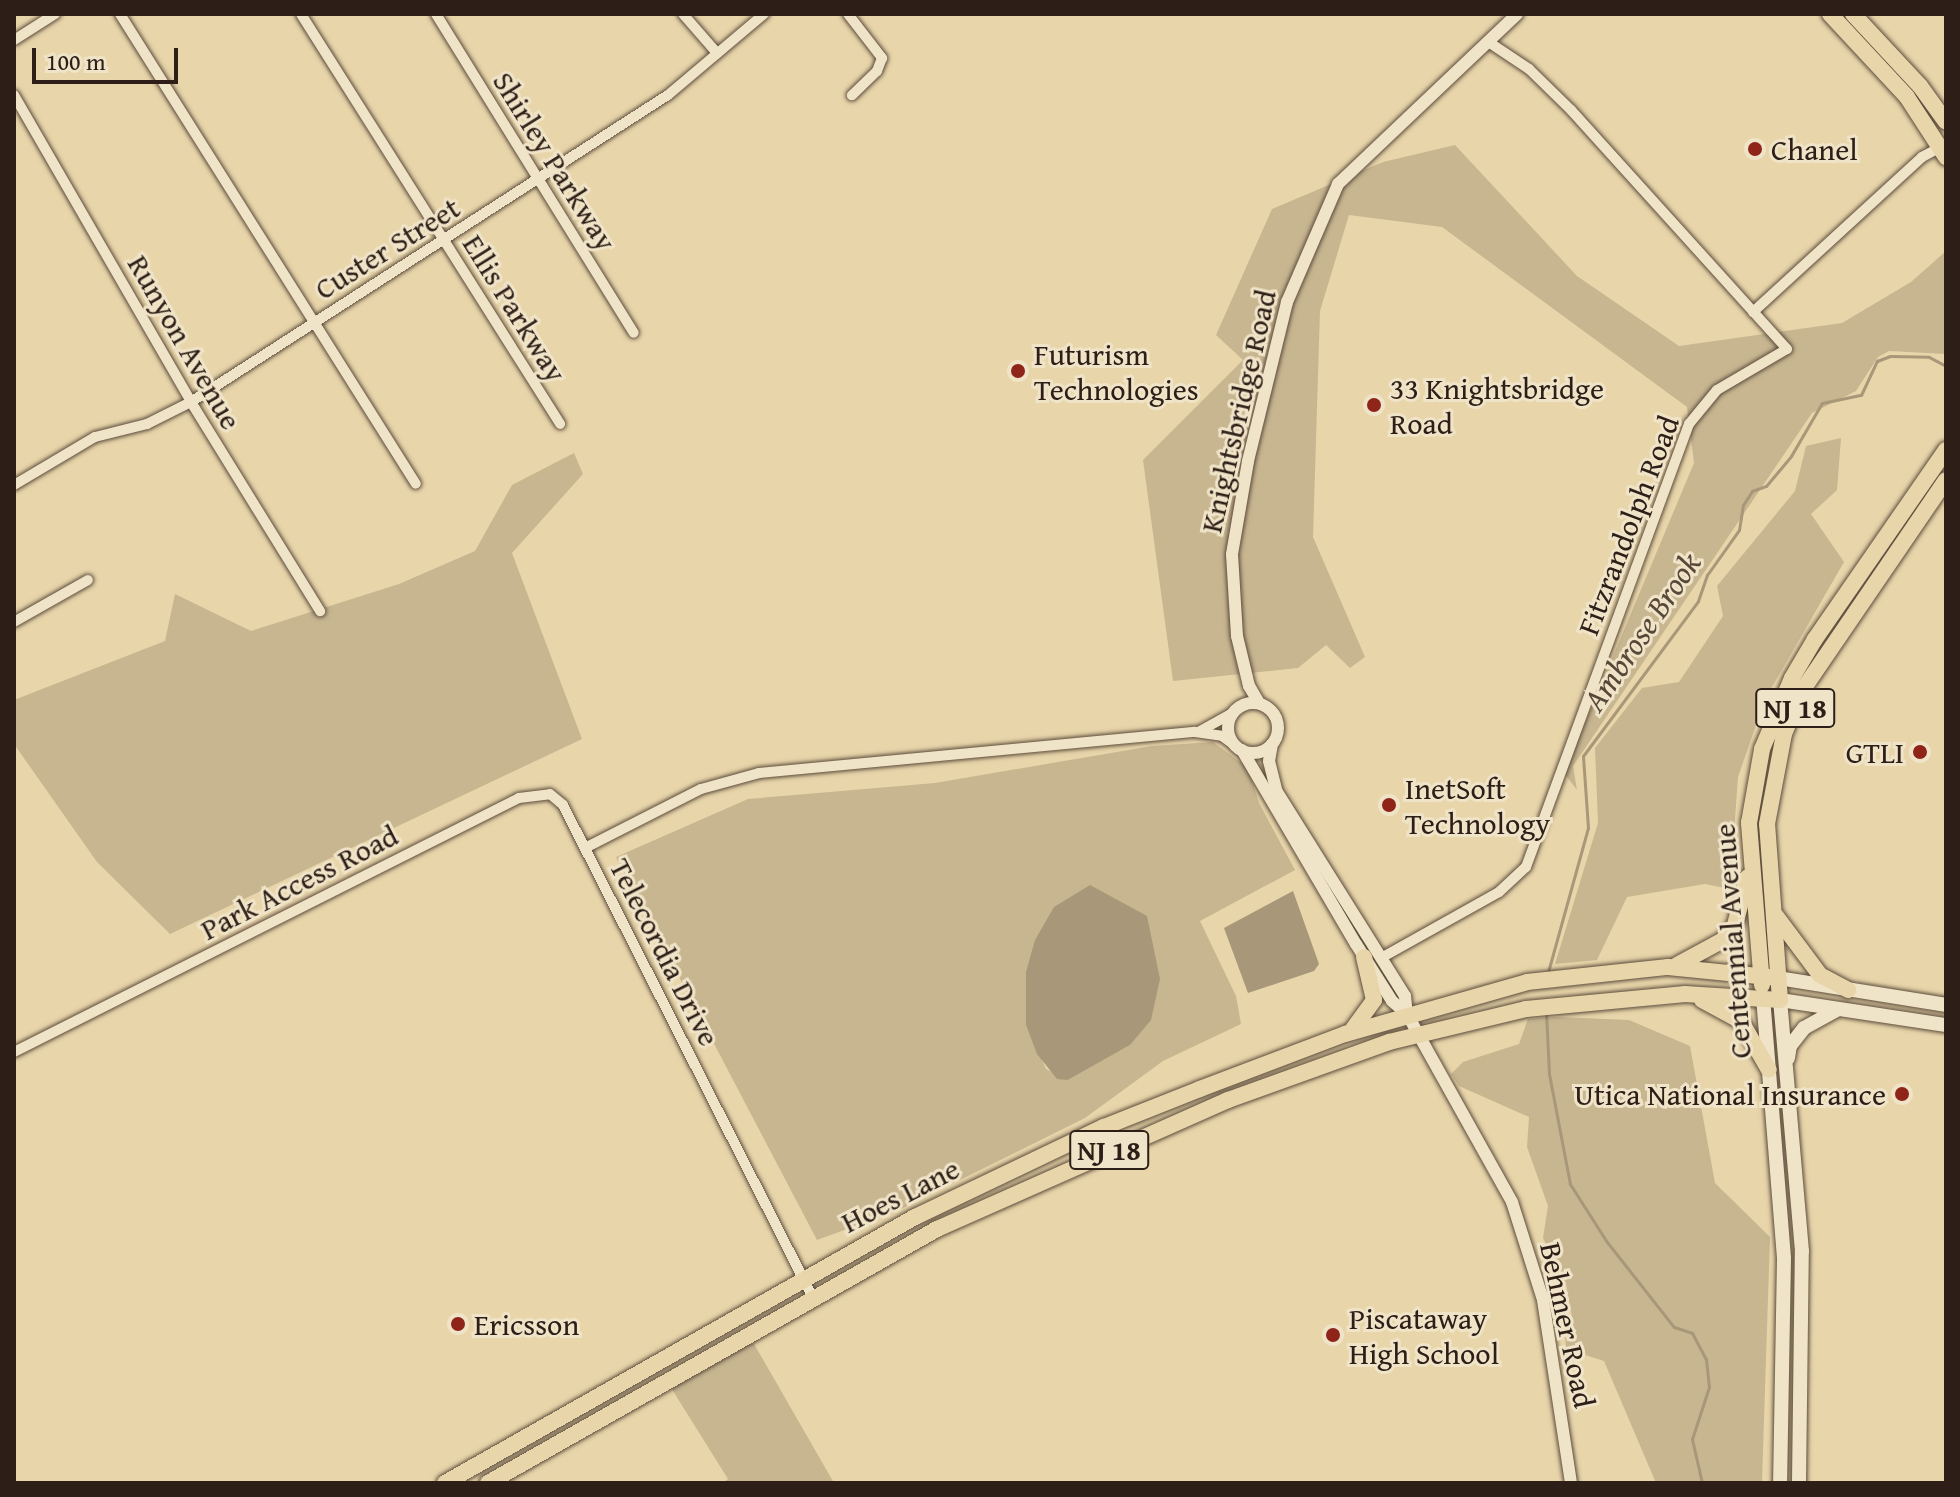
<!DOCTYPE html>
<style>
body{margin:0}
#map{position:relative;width:1960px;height:1497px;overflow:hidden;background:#e8d5aa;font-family:"Gentium Book Plus",serif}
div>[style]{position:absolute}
.green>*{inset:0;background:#c8b691}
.water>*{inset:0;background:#a89778}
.stream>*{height:3px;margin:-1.5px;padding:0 1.5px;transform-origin:1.5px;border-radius:1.5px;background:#a89778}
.roads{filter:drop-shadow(0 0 2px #5c4c3c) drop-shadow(0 0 2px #5c4c3c)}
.minor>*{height:10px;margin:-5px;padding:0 5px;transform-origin:5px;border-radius:5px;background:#f0e4c8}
.tertiary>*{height:12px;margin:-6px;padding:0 6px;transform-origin:6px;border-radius:6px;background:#f0e4c8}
.tertiary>.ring{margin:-6px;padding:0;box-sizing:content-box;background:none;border:12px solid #f0e4c8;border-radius:50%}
.secondary>*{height:14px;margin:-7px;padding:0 7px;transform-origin:7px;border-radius:7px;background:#f0e4c8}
.trunk>*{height:16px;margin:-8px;padding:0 8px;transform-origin:8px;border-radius:8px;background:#e8d5aa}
.dots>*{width:22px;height:22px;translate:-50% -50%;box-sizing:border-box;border:4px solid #f0e4c8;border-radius:50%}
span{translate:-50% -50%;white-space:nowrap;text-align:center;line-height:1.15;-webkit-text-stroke:6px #f0e4c8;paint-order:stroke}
.shield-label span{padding:2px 6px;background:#f0e4c8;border:2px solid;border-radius:6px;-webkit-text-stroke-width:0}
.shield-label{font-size:28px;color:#2d1e17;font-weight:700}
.poi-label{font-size:30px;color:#2d1e17}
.left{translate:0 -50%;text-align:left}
.right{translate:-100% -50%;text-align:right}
.street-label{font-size:30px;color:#2d1e17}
.water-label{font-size:32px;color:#584839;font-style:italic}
.frame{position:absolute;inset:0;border:16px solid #2d1e17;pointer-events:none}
.scale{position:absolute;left:32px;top:48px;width:146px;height:36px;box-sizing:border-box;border:4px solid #2d1e17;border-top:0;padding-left:10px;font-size:24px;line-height:28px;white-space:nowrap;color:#2d1e17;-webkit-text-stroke:6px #f0e4c8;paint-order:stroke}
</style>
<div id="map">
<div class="green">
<i style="clip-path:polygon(1455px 145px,1577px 276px,1679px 346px,1842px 323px,1911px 282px,1946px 251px,1946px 354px,1889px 351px,1878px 357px,1856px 391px,1812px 413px,1573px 766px,1577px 790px,1564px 773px,1694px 463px,1687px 407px,1442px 227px,1349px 215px,1320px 311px,1313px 537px,1365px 657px,1350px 668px,1326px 645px,1298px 668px,1173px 681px,1143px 460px,1243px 360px,1216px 335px,1272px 209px,1383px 162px)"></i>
<i style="clip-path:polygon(1841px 438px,1837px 490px,1811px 514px,1844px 562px,1765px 699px,1738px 777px,1730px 889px,1705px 884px,1627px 897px,1597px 960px,1555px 964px,1598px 823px,1595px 748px,1642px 688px,1679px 682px,1723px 616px,1717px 586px,1795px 491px,1806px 446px)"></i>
<i style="clip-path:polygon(574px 453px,583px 474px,512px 553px,582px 739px,170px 934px,97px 862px,14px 744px,14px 700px,165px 641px,175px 594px,251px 631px,399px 584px,475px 551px,512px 485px)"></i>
<i style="clip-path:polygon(evenodd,1213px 742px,1248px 768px,1259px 803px,1295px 870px,1200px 921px,1236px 996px,1241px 1024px,1163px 1061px,1085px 1118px,899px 1210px,817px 1240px,616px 857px,748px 799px,935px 783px,1152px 746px,1213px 742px,1026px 1025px,1130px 1045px,1068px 1080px,1046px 1069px,1026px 1025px)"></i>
<i style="clip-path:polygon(1558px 1017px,1629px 1020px,1690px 1046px,1715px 1183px,1770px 1237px,1762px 1483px,1656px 1483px,1604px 1361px,1566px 1349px,1565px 1334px,1573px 1323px,1566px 1284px,1543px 1238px,1548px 1206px,1527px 1147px,1529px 1117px,1459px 1086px,1451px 1074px,1463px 1062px,1519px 1044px,1528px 1019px)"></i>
<i style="clip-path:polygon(750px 1337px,834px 1483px,723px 1483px,728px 1479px,668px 1383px)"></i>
</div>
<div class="water">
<i style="clip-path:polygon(1090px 885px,1147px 916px,1160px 979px,1151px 1020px,1130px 1045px,1068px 1080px,1057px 1079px,1037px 1054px,1026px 1025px,1026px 972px,1035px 940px,1054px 907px)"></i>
<i style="clip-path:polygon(1293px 891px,1319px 964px,1314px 971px,1248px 993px,1224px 928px)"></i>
</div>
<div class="stream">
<i style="left:1548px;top:972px;width:149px;rotate:-74.5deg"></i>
<i style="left:1588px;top:828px;width:72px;rotate:-94deg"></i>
<i style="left:1583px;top:756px;width:193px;rotate:-53.4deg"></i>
<i style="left:1698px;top:601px;width:28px;rotate:-71deg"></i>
<i style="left:1707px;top:575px;width:55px;rotate:-54.6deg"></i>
<i style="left:1739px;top:530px;width:25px;rotate:-81deg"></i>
<i style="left:1743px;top:505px;width:17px;rotate:-57deg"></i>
<i style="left:1752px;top:491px;width:15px;rotate:-20deg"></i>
<i style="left:1766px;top:486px;width:39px;rotate:-50deg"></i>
<i style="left:1791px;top:456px;width:61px;rotate:-59.7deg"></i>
<i style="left:1822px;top:403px;width:40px;rotate:-12deg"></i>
<i style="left:1861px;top:395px;width:38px;rotate:-65deg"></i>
<i style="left:1877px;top:361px;width:14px;rotate:-21deg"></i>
<i style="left:1890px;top:356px;width:39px;rotate:1deg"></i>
<i style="left:1929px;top:357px;width:19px;rotate:28deg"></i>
<i style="left:1546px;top:1012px;width:62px;rotate:87.2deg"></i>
<i style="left:1549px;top:1074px;width:112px;rotate:79.2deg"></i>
<i style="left:1570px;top:1184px;width:69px;rotate:57.5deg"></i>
<i style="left:1607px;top:1242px;width:108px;rotate:51.8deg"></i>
<i style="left:1674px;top:1327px;width:19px;rotate:18deg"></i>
<i style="left:1692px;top:1333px;width:30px;rotate:62deg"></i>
<i style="left:1706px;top:1359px;width:28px;rotate:84deg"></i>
<i style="left:1709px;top:1387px;width:55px;rotate:108.1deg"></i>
<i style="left:1692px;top:1439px;width:45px;rotate:77.2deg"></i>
</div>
<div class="roads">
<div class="minor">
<i style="left:120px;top:14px;width:555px;rotate:57.8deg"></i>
<i style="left:301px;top:14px;width:485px;rotate:57.7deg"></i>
<i style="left:436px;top:14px;width:375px;rotate:58.2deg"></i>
<i style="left:683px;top:14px;width:52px;rotate:48.9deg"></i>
<i style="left:848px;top:14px;width:56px;rotate:52.3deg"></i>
<i style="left:882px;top:58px;width:14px;rotate:111deg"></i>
<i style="left:877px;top:71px;width:35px;rotate:136deg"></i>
<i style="left:14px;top:40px;width:49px;rotate:-32.4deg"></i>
<i style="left:14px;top:95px;width:354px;rotate:60deg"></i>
<i style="left:191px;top:402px;width:246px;rotate:58.3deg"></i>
<i style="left:1753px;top:312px;width:229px;rotate:-42.5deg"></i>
<i style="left:1922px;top:157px;width:21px;rotate:-28deg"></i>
<i style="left:14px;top:485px;width:94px;rotate:-30.7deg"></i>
<i style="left:95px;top:437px;width:54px;rotate:-14deg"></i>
<i style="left:147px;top:424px;width:49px;rotate:-26.6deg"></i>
<i style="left:191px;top:402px;width:567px;rotate:-32.77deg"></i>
<i style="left:668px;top:95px;width:126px;rotate:-40.2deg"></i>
<i style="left:14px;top:622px;width:85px;rotate:-29.6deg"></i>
<i style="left:1200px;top:731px;width:38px;rotate:-29deg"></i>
<i style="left:585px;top:848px;width:130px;rotate:-27deg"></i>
<i style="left:701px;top:789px;width:60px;rotate:-15.4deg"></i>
<i style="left:759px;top:773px;width:438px;rotate:-5.4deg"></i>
<i style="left:1195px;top:732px;width:27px;rotate:8deg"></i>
<i style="left:1222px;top:736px;width:17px;rotate:36deg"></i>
<i style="left:1381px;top:958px;width:135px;rotate:-29.2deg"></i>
<i style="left:1499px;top:892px;width:37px;rotate:-43deg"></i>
<i style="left:1526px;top:867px;width:472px;rotate:-69.8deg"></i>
<i style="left:1689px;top:424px;width:44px;rotate:-50.5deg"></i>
<i style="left:1717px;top:390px;width:81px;rotate:-30.4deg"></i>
<i style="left:1787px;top:349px;width:322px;rotate:-132.1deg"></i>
<i style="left:1571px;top:110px;width:59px;rotate:-135.7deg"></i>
<i style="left:1529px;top:69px;width:50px;rotate:-146.3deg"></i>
<i style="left:14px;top:1052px;width:565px;rotate:-26.7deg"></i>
<i style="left:519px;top:798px;width:31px;rotate:-7deg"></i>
<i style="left:550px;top:794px;width:17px;rotate:40deg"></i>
<i style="left:563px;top:805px;width:551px;rotate:63.11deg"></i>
</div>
<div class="tertiary">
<i style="left:1259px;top:703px;width:20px;rotate:-120deg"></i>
<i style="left:1249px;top:686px;width:51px;rotate:-103.5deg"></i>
<i style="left:1237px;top:636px;width:82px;rotate:-93.5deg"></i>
<i style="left:1232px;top:554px;width:94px;rotate:-80.2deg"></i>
<i style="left:1248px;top:461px;width:164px;rotate:-76.2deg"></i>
<i style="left:1287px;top:302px;width:129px;rotate:-66.6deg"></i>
<i style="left:1338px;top:184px;width:247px;rotate:-43.5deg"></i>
<i class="ring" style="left:1228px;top:703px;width:38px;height:38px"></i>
<i style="left:1272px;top:744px;width:17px;rotate:100deg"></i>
<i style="left:1269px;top:761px;width:32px;rotate:76deg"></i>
<i style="left:1277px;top:792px;width:241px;rotate:57.9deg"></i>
<i style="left:1405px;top:996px;width:18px;rotate:84deg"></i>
<i style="left:1242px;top:750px;width:225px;rotate:59.6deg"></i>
<i style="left:1356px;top:944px;width:67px;rotate:57.7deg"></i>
<i style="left:1392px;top:1001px;width:20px;rotate:41deg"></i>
<i style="left:1407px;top:1014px;width:215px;rotate:60.8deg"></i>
<i style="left:1512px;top:1202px;width:103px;rotate:72.4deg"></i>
<i style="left:1543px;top:1300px;width:185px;rotate:81.3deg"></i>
</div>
<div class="secondary">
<i style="left:1778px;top:978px;width:170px;rotate:9.1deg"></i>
<i style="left:1763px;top:997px;width:262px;rotate:85.4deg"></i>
<i style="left:1784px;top:1258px;width:225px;rotate:91deg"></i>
<i style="left:1788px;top:1058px;width:12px;rotate:-81deg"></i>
<i style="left:1790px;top:1046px;width:23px;rotate:-52deg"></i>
<i style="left:1804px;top:1028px;width:39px;rotate:-29deg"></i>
<i style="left:1799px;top:1483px;width:232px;rotate:-89.3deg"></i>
<i style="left:1802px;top:1251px;width:252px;rotate:-95deg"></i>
<i style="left:1780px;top:1000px;width:168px;rotate:8.6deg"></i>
</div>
<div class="trunk">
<i style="left:1830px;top:14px;width:113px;rotate:47.1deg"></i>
<i style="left:1907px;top:97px;width:72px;rotate:57deg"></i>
<i style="left:1853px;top:14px;width:98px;rotate:47.1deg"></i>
<i style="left:1920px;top:86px;width:44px;rotate:54.2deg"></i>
<i style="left:1776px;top:916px;width:74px;rotate:53.3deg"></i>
<i style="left:1820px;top:975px;width:32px;rotate:28deg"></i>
<i style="left:1677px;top:965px;width:52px;rotate:-28.5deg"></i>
<i style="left:1723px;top:940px;width:19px;rotate:-51deg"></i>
<i style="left:1735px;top:925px;width:49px;rotate:-75.7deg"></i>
<i style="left:1762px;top:985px;width:163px;rotate:-94.6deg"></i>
<i style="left:1749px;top:823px;width:75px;rotate:-80deg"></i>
<i style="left:1762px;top:749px;width:77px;rotate:-67.1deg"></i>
<i style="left:1792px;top:678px;width:45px;rotate:-59.5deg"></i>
<i style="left:1815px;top:639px;width:230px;rotate:-55.3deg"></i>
<i style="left:1702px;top:1000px;width:44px;rotate:28.3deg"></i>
<i style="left:1741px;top:1021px;width:56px;rotate:60.3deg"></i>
<i style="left:1353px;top:1029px;width:36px;rotate:-54deg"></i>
<i style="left:1374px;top:1000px;width:44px;rotate:-103.1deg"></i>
<i style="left:445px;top:1483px;width:540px;rotate:-29.51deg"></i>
<i style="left:915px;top:1217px;width:209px;rotate:-25.5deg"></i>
<i style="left:1104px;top:1127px;width:103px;rotate:-21.6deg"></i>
<i style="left:1200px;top:1089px;width:155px;rotate:-20.8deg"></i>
<i style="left:1345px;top:1034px;width:189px;rotate:-15.9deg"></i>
<i style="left:1527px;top:982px;width:142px;rotate:-6.1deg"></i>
<i style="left:1668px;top:967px;width:111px;rotate:5.7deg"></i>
<i style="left:488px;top:1483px;width:516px;rotate:-29.5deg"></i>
<i style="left:937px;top:1229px;width:318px;rotate:-23.9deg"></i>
<i style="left:1228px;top:1100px;width:171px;rotate:-19.8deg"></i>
<i style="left:1389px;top:1042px;width:141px;rotate:-13.5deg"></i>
<i style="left:1526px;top:1009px;width:160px;rotate:-5.4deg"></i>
<i style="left:1685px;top:994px;width:95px;rotate:3.6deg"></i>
<i style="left:1780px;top:1000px;width:176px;rotate:-94.2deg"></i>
<i style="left:1767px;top:824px;width:92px;rotate:-79.3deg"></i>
<i style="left:1784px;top:734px;width:47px;rotate:-67.3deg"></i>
<i style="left:1802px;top:691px;width:255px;rotate:-55.7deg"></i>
</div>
</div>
<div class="dots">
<i style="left:1755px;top:149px;background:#8f2418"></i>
<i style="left:1018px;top:371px;background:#8f2418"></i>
<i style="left:1374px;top:405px;background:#8f2418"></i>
<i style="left:1920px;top:752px;background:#8f2418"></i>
<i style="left:1389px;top:805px;background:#8f2418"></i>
<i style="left:1902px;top:1094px;background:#8f2418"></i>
<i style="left:458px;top:1324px;background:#8f2418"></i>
<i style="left:1333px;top:1335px;background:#8f2418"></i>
</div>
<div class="shield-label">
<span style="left:1795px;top:708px">NJ 18</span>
<span style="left:1109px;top:1150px">NJ 18</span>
</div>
<div class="poi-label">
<span class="left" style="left:1771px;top:149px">Chanel</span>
<span class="left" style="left:1034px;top:371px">Futurism<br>Technologies</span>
<span class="left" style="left:1390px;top:405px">33 Knightsbridge<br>Road</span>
<span class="right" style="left:1904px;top:752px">GTLI</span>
<span class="left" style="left:1405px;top:805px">InetSoft<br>Technology</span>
<span class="right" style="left:1886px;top:1094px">Utica National Insurance</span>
<span class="left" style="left:1349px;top:1335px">Piscataway<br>High School</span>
<span class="left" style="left:474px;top:1324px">Ericsson</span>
</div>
<div class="street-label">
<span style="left:555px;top:161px;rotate:58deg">Shirley Parkway</span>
<span style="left:387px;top:248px;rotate:-32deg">Custer Street</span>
<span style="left:515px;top:308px;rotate:58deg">Ellis Parkway</span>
<span style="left:185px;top:342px;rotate:60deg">Runyon Avenue</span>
<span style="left:1238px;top:411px;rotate:-77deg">Knightsbridge Road</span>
<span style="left:1628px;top:525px;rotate:-69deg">Fitzrandolph Road</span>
<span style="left:299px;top:882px;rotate:-27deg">Park Access Road</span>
<span style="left:1732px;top:941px;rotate:-94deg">Centennial Avenue</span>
<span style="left:665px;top:952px;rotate:63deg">Telecordia Drive</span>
<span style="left:900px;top:1195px;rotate:-27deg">Hoes Lane</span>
<span style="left:1568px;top:1325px;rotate:78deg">Behmer Road</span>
</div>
<div class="water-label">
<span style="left:1642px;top:632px;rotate:-56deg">Ambrose Brook</span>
</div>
<div class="frame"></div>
<div class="scale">100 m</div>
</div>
